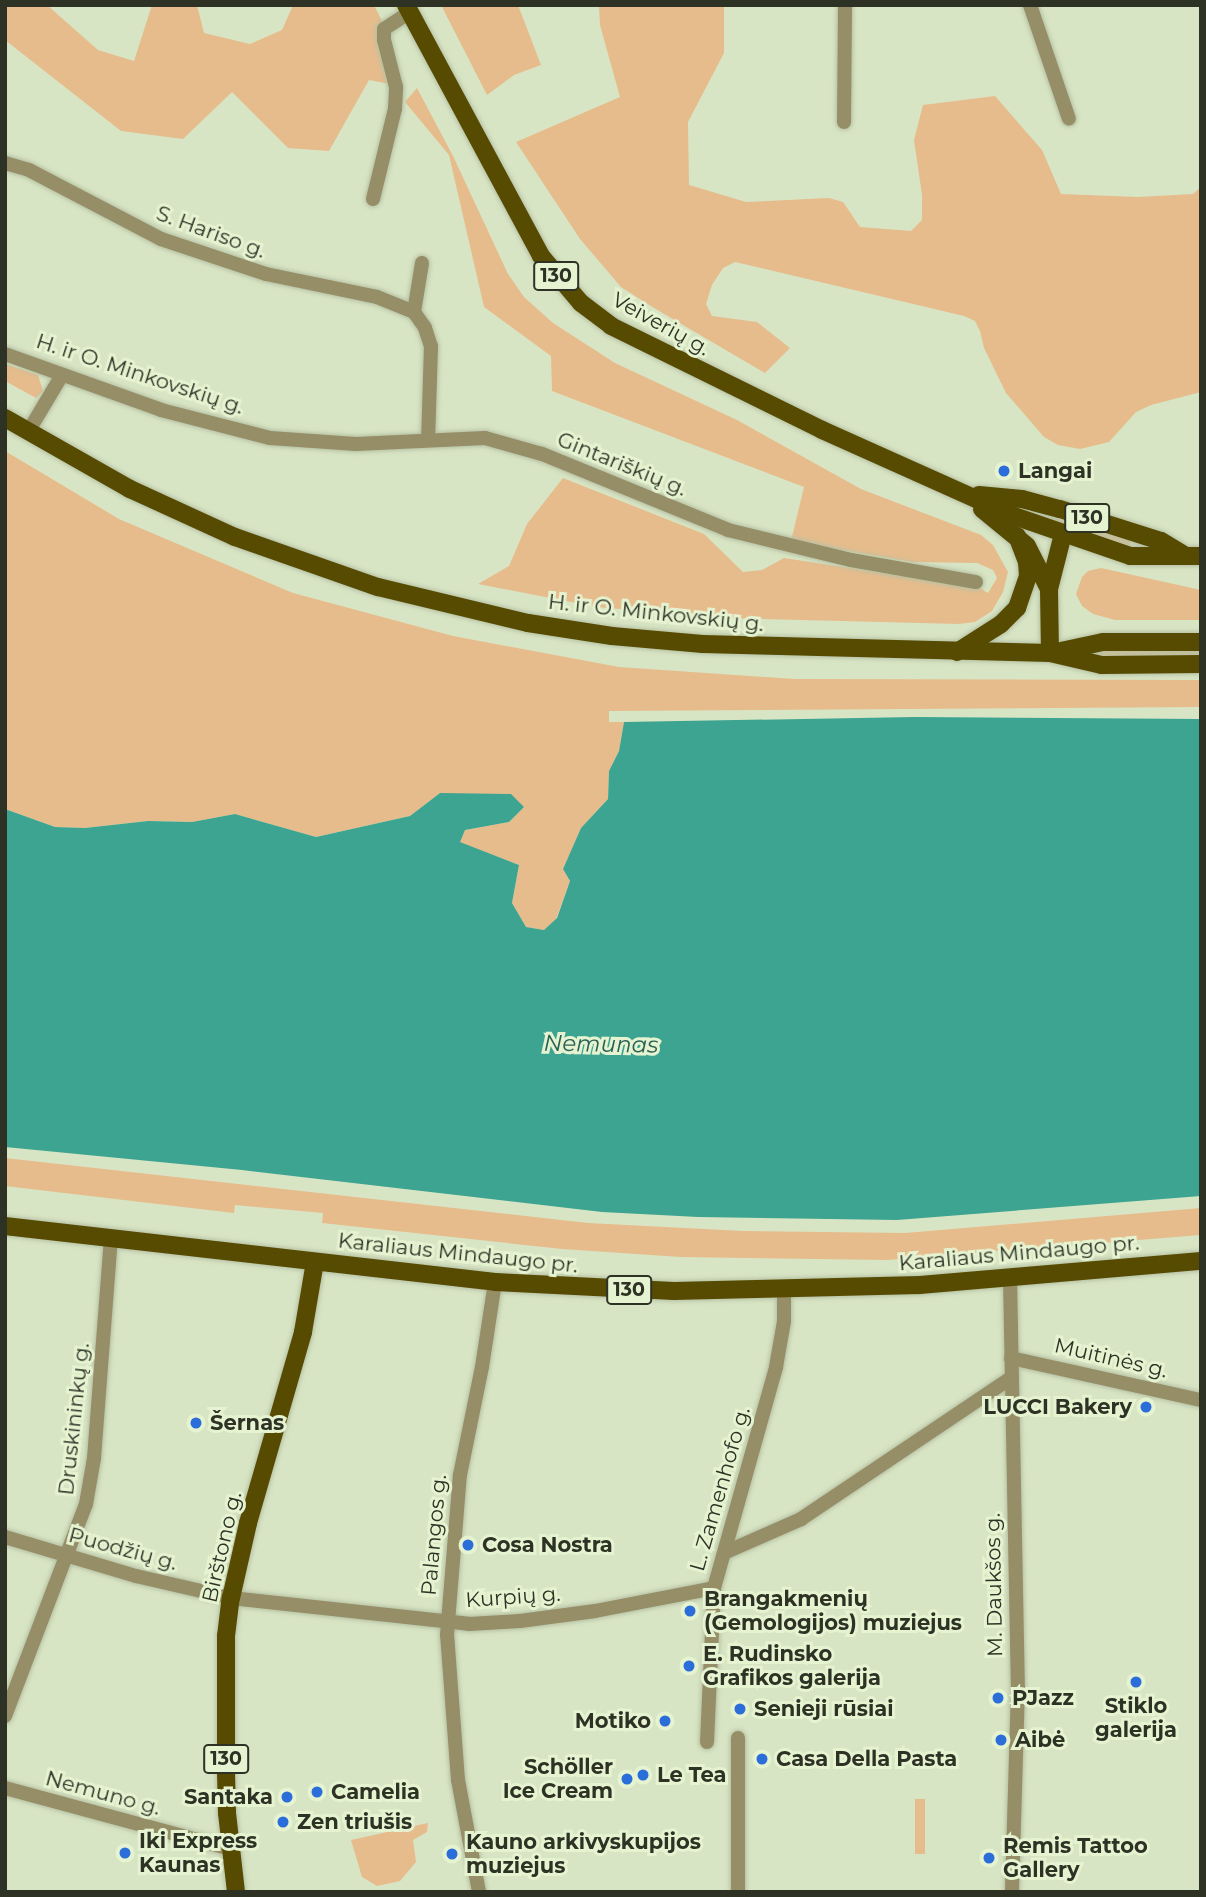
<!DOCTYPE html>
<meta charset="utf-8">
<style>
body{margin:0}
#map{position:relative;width:1206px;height:1897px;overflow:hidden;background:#d8e5c4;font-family:Montserrat,sans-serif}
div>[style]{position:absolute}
.green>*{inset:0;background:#e6bc8c;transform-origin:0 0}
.water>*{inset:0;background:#3da491}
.roads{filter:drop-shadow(0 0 2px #b6c1a4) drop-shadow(0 0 2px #b6c1a4)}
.minor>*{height:14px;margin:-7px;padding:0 7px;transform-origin:7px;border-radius:7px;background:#968e67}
.primary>*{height:18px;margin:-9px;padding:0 9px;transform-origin:9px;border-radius:9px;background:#574b02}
.dots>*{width:19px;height:19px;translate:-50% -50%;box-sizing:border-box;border:4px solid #e5f3d1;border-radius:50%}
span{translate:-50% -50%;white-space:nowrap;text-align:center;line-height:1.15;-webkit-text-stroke:6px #e5f3d1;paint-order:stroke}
.shield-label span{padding:2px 5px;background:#e5f3d1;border:2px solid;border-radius:5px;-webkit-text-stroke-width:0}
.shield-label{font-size:19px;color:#2d3225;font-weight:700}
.street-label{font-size:21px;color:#2d3225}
.poi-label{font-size:21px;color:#2d3225;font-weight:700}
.left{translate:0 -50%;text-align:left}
.right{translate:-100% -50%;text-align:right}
.water-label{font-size:23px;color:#2a6156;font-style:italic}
.frame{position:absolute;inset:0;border:7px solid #2d3225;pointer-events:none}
</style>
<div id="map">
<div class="green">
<i style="clip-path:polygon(5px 5px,47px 5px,98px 50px,134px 61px,152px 5px,197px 5px,204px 33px,250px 44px,282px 30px,293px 5px,374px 5px,383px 23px,390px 84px,369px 80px,329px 151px,288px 148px,232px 92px,183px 139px,121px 131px,5px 40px)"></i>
<i style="clip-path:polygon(441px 5px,518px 5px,541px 65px,514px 75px,487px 95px)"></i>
<i style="clip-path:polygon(599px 5px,724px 5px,724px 53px,688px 122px,689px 185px,746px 202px,829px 198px,843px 202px,860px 227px,911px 231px,922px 220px,922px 195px,914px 140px,923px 105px,995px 96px,1042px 150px,1061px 194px,1138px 197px,1193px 194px,1201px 187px,1201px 392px,1151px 405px,1136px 412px,1109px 442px,1080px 449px,1058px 445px,1044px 437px,1006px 393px,984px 348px,980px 331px,975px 321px,964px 316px,735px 262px,723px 268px,712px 285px,706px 304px,712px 316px,757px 322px,790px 348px,765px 373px,654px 308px,621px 287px,580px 239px,516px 142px,620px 97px,600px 25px)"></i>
<i style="clip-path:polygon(417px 88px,453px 156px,508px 274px,524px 297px,553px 323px,615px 363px,737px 420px,861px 489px,981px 535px,993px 545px,1008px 572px,1003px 592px,992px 611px,975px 622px,959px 624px,721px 618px,597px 607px,478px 584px,509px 566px,527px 524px,563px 478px,704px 534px,743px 572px,762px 570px,784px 558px,980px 588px,988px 593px,997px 578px,993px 570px,977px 563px,912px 562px,791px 541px,804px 487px,552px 391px,551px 356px,484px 307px,449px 155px,405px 102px)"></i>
<i style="clip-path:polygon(5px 364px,38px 375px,43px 391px,36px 398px,5px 381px)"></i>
<i style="clip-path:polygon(5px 451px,119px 519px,293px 593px,453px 636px,619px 667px,795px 679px,1201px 680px,1201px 707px,609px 711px,609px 722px,624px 722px,619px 751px,609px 771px,608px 799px,581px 828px,563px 869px,570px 881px,556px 919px,544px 930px,526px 927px,512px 903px,519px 865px,459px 842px,465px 830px,509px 822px,524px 807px,440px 793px,410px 816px,316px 837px,235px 814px,192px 822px,148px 821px,85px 828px,55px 827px,5px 809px)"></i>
<i style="clip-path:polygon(1050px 513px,1130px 537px,1130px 546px,1051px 520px)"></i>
<i style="clip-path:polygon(1101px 568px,1201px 590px,1201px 620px,1115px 620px,1093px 614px,1082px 606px,1076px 594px,1082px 577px,1088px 571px)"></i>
<i style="clip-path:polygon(1097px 651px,1201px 651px,1201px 656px,1096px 656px,1094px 652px)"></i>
<i style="clip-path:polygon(5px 1158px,588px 1223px,743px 1231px,905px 1233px,1201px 1208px,1201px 1235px,888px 1260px,680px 1257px,562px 1249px,322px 1223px,323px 1213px,235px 1205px,234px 1213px,5px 1186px)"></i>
<i style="left:915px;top:1799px;width:10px;height:55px"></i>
<i style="clip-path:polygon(428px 1823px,427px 1832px,413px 1840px,416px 1862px,400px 1881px,377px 1886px,362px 1877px,351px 1840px)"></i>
</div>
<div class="water">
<i style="clip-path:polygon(915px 717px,1201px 719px,1201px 1196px,897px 1220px,698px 1217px,602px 1212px,242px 1170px,5px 1147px,5px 809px,55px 827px,85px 828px,148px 821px,192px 822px,235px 814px,316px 837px,410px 816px,440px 793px,511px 794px,524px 807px,509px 822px,465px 830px,460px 842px,519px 865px,512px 903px,526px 927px,544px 930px,557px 918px,570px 881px,563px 869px,581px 828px,608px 799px,609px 771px,619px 751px,624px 722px)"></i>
</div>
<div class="roads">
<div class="minor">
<i style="left:1030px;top:5px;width:120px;rotate:71.1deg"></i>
<i style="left:844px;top:122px;width:117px;rotate:-89.5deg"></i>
<i style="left:5px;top:163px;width:25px;rotate:16deg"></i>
<i style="left:29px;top:170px;width:149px;rotate:27.6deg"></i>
<i style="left:161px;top:239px;width:111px;rotate:18.4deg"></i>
<i style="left:266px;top:274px;width:113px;rotate:11.7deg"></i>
<i style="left:377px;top:297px;width:40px;rotate:22deg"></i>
<i style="left:373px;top:199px;width:93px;rotate:-76.3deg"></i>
<i style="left:395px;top:109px;width:22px;rotate:-87deg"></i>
<i style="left:396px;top:87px;width:49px;rotate:-104.3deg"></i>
<i style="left:384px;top:40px;width:11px;rotate:-90deg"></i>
<i style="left:384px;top:29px;width:31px;rotate:-33deg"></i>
<i style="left:422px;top:263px;width:50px;rotate:99.3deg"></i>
<i style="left:414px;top:312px;width:19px;rotate:55deg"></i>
<i style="left:425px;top:328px;width:19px;rotate:72deg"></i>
<i style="left:431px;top:346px;width:94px;rotate:91.8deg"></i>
<i style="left:5px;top:354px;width:166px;rotate:19.7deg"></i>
<i style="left:161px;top:410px;width:113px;rotate:14.4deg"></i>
<i style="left:270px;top:438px;width:86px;rotate:4deg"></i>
<i style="left:356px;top:444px;width:129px;rotate:-2.7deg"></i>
<i style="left:485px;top:438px;width:59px;rotate:15.7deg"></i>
<i style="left:542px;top:454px;width:201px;rotate:22.2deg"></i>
<i style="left:728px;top:530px;width:127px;rotate:13.7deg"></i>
<i style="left:851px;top:560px;width:127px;rotate:10deg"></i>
<i style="left:28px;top:432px;width:66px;rotate:-59.2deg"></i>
<i style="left:1010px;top:1277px;width:411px;rotate:88.9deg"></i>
<i style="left:1018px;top:1688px;width:204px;rotate:91.7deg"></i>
<i style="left:1011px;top:1358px;width:195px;rotate:12.5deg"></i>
<i style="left:5px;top:1537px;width:137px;rotate:16.6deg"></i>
<i style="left:136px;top:1576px;width:98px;rotate:13deg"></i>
<i style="left:231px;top:1598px;width:239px;rotate:6.2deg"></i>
<i style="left:469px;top:1624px;width:51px;rotate:-3.4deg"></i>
<i style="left:520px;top:1621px;width:76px;rotate:-7.6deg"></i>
<i style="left:595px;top:1611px;width:121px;rotate:-10.9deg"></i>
<i style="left:726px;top:1552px;width:82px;rotate:-23.7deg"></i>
<i style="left:801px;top:1519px;width:253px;rotate:-33.9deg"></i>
<i style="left:5px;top:1716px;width:227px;rotate:-69.1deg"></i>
<i style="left:86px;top:1504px;width:47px;rotate:-80.1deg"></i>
<i style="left:94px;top:1458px;width:221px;rotate:-85.6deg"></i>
<i style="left:738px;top:1738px;width:154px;rotate:90deg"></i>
<i style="left:707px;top:1742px;width:154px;rotate:-87.4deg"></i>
<i style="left:714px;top:1588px;width:230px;rotate:-74.3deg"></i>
<i style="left:776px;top:1367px;width:47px;rotate:-80.1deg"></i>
<i style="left:784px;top:1321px;width:30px;rotate:-90deg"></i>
<i style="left:5px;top:1788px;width:234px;rotate:15.1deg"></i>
<i style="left:479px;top:1892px;width:114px;rotate:-100.6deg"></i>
<i style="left:458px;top:1780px;width:145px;rotate:-94.3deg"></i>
<i style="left:447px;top:1635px;width:161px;rotate:-85.4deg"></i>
<i style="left:460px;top:1475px;width:110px;rotate:-78.5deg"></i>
<i style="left:482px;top:1367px;width:86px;rotate:-81.3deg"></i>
</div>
<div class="primary">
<i style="left:406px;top:5px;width:285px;rotate:61.7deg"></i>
<i style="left:541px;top:256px;width:62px;rotate:49.6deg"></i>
<i style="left:581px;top:303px;width:38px;rotate:37deg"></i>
<i style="left:611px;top:326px;width:235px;rotate:26.2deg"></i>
<i style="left:822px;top:430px;width:210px;rotate:24.1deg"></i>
<i style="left:1014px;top:516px;width:123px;rotate:19deg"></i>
<i style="left:1130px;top:556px;width:71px"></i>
<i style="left:5px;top:418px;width:144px;rotate:29.6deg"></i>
<i style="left:130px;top:489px;width:115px;rotate:24.6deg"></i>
<i style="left:235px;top:537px;width:151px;rotate:19.3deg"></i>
<i style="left:378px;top:587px;width:154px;rotate:13.5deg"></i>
<i style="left:528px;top:623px;width:85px;rotate:8.8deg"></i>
<i style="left:612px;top:636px;width:91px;rotate:5deg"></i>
<i style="left:703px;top:644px;width:347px;rotate:1.5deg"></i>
<i style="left:1050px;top:653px;width:53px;rotate:13deg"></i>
<i style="left:1102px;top:665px;width:99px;rotate:-0.6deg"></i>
<i style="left:979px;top:495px;width:43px;rotate:5.3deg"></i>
<i style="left:1022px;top:499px;width:39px;rotate:15deg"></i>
<i style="left:1060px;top:509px;width:106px;rotate:17.6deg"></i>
<i style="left:1161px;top:541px;width:29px;rotate:31deg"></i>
<i style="left:982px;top:509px;width:58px;rotate:39.4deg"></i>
<i style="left:1027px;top:546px;width:48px;rotate:62.9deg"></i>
<i style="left:957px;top:652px;width:52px;rotate:-32.5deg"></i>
<i style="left:1001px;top:624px;width:23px;rotate:-45deg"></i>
<i style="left:1017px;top:608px;width:34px;rotate:-71deg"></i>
<i style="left:1028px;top:576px;width:14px;rotate:-94deg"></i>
<i style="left:1027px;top:562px;width:28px;rotate:-111deg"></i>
<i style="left:1056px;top:652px;width:48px;rotate:-12deg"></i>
<i style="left:1103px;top:642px;width:98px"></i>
<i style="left:1050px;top:653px;width:64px;rotate:-90.9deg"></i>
<i style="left:1049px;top:589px;width:57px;rotate:-75.7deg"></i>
<i style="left:5px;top:1226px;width:493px;rotate:6.5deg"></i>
<i style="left:495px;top:1282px;width:179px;rotate:2.9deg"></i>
<i style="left:674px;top:1291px;width:246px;rotate:-1.4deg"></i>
<i style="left:920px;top:1285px;width:282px;rotate:-4.9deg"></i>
<i style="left:236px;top:1892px;width:80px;rotate:-96.5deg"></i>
<i style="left:227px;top:1813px;width:41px;rotate:-91.4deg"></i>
<i style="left:226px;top:1772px;width:136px;rotate:-90deg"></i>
<i style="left:226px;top:1636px;width:38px;rotate:-83deg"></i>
<i style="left:231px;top:1598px;width:77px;rotate:-77.2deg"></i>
<i style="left:248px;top:1523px;width:199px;rotate:-73.9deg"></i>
<i style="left:303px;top:1332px;width:71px;rotate:-80.3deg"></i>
</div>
</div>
<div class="dots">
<i style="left:1004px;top:471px;background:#2b6eda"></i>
<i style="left:1146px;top:1407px;background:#2b6eda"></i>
<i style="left:196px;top:1423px;background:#2b6eda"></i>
<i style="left:468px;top:1545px;background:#2b6eda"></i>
<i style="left:690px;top:1611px;background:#2b6eda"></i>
<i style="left:689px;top:1666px;background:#2b6eda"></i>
<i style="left:1136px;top:1682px;background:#2b6eda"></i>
<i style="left:998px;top:1698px;background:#2b6eda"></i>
<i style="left:740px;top:1709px;background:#2b6eda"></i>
<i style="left:665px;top:1721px;background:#2b6eda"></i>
<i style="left:1001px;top:1740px;background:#2b6eda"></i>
<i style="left:762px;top:1759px;background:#2b6eda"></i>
<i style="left:643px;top:1775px;background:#2b6eda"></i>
<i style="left:627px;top:1779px;background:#2b6eda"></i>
<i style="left:317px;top:1792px;background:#2b6eda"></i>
<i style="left:287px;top:1797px;background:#2b6eda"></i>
<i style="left:283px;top:1822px;background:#2b6eda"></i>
<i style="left:125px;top:1853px;background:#2b6eda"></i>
<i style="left:452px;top:1854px;background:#2b6eda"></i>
<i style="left:989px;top:1858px;background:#2b6eda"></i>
</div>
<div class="shield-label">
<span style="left:556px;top:276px">130</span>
<span style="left:1087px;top:518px">130</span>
<span style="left:629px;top:1290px">130</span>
<span style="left:226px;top:1759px">130</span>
</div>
<div class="street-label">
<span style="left:211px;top:232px;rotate:20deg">S. Hariso g.</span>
<span style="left:661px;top:324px;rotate:29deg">Veiverių g.</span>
<span style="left:140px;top:374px;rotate:18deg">H. ir O. Minkovskių g.</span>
<span style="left:622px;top:464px;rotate:22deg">Gintariškių g.</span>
<span style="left:656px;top:613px;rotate:6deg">H. ir O. Minkovskių g.</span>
<span style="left:458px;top:1253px;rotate:6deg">Karaliaus Mindaugo pr.</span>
<span style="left:1019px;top:1253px;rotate:-5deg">Karaliaus Mindaugo pr.</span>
<span style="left:1111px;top:1358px;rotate:13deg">Muitinės g.</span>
<span style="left:74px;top:1419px;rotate:-84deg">Druskininkų g.</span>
<span style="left:720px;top:1489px;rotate:-74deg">L. Zamenhofo g.</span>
<span style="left:434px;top:1535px;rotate:-85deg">Palangos g.</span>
<span style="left:222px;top:1547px;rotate:-77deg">Birštono g.</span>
<span style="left:123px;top:1549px;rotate:15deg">Puodžių g.</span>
<span style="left:994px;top:1585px;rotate:-91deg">M. Daukšos g.</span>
<span style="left:513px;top:1597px;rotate:-4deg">Kurpių g.</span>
<span style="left:103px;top:1793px;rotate:15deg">Nemuno g.</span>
</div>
<div class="poi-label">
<span class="left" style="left:1018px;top:471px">Langai</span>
<span class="right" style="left:1132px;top:1407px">LUCCI Bakery</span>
<span class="left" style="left:210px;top:1423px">Šernas</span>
<span class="left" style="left:482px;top:1545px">Cosa Nostra</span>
<span class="left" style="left:704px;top:1611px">Brangakmenių<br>(Gemologijos) muziejus</span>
<span class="left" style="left:703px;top:1666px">E. Rudinsko<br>Grafikos galerija</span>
<span class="left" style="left:1012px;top:1698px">PJazz</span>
<span style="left:1136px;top:1718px">Stiklo<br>galerija</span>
<span class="left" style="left:754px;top:1709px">Senieji rūsiai</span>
<span class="right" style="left:651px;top:1721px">Motiko</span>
<span class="left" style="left:1015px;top:1740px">Aibė</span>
<span class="left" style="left:776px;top:1759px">Casa Della Pasta</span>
<span class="right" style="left:613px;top:1779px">Schöller<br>Ice Cream</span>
<span class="left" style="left:657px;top:1775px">Le Tea</span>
<span class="left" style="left:331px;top:1792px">Camelia</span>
<span class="right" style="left:273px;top:1797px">Santaka</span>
<span class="left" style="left:297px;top:1822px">Zen triušis</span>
<span class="left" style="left:139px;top:1853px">Iki Express<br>Kaunas</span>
<span class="left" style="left:466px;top:1854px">Kauno arkivyskupijos<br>muziejus</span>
<span class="left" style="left:1003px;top:1858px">Remis Tattoo<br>Gallery</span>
</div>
<div class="water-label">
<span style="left:601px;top:1044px;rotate:1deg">Nemunas</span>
</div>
<div class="frame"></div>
</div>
